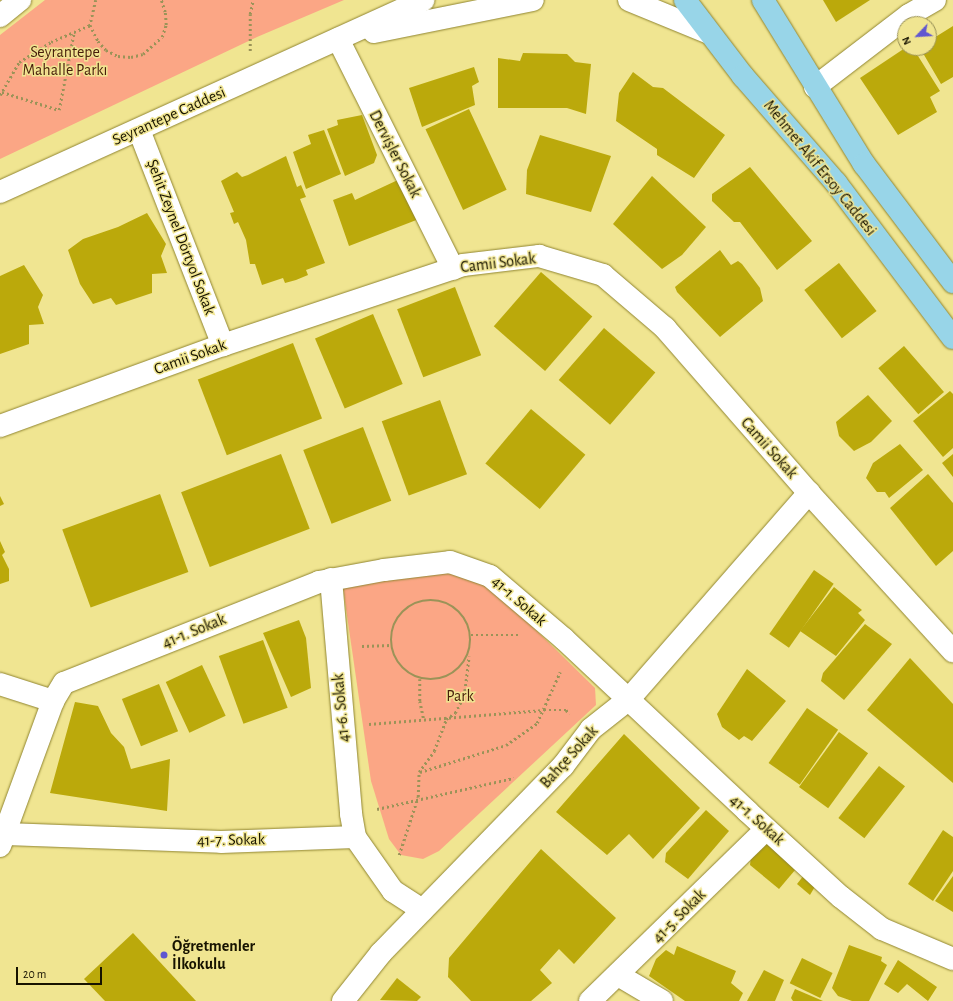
<!DOCTYPE html>
<meta charset="utf-8">
<style>
body{margin:0}
#map{position:relative;width:953px;height:1001px;overflow:hidden;background:#f0e591;font-family:"Alegreya Sans",sans-serif}
div>[style]{position:absolute}
.green>*{inset:0;background:#fba685}
.building>*{inset:0;background:#bba90b;transform-origin:0 0}
.path>*{height:2.5px;margin-top:-1.25px;transform-origin:0;background:repeating-linear-gradient(90deg,#9b9358 0 2px,transparent 0 5px)}
.path>.ring{margin:-1.25px;padding:0;box-sizing:content-box;background:none;border:2.5px solid #9b9358;border-radius:50%}
.roads{filter:drop-shadow(0 0 1px #908531) drop-shadow(0 0 1px #908531)}
.minor>*{height:22px;margin:-11px;padding:0 11px;transform-origin:11px;border-radius:11px;background:#fff}
.tertiary>*{height:22px;margin:-11px;padding:0 11px;transform-origin:11px;border-radius:11px;background:#fff}
.primary>*{height:22px;margin:-11px;padding:0 11px;transform-origin:11px;border-radius:11px;background:#98d5e8}
.dots>*{width:11px;height:11px;translate:-50% -50%;box-sizing:border-box;border:2px solid #f0e591;border-radius:50%}
span{translate:-50% -50%;white-space:nowrap;text-align:center;line-height:1.15;-webkit-text-stroke:3px #f0e591;paint-order:stroke}
.park-label{font-size:16px;color:#481d0b}
.street-label{font-size:16px;color:#171300}
.poi-label{font-size:16px;color:#171300;font-weight:700}
.left{translate:0 -50%;text-align:left}
.north{position:absolute;left:897px;top:16px;width:40px;height:40px;box-sizing:border-box;background:#f0e591;border:1px solid #999157;border-radius:50%;rotate:245deg;font-size:11px;font-weight:700;line-height:16px;text-align:center;color:#171300}
.north::after{content:'';display:block;margin:auto;width:14px;height:18px;background:#6057d0;clip-path:polygon(50% 0,100% 100%,50% 72%,0 100%)}
.scale{position:absolute;left:16px;top:967px;width:86px;height:18px;box-sizing:border-box;border:2px solid #171300;border-top:0;padding-left:5px;font-size:12px;line-height:14px;white-space:nowrap;color:#171300;-webkit-text-stroke:3px #f0e591;paint-order:stroke}
</style>
<div id="map">
<div class="green">
<i style="clip-path:polygon(45px 0,344px 0,257px 37px,0 159px,0 35px)"></i>
<i style="clip-path:polygon(429px 566px,489px 584px,595px 688px,596px 705px,439px 851px,423px 859px,401px 855px,389px 839px,371px 781px,342px 581px)"></i>
</div>
<div class="building">
<i style="clip-path:polygon(823px 0,870px 0,836px 22px)"></i>
<i style="clip-path:polygon(953px 26px,953px 77px,941px 84px,920px 48px,929px 48px,929px 41px)"></i>
<i style="clip-path:polygon(905px 48px,913px 48px,940px 91px,930px 97px,937px 112px,898px 135px,860px 78px)"></i>
<i style="clip-path:polygon(523px 53px,567px 54px,575px 62px,591px 64px,586px 114px,567px 108px,498px 108px,498px 58px,520px 61px)"></i>
<i style="clip-path:polygon(474px 67px,479px 82px,472px 86px,475px 105px,422px 127px,409px 88px)"></i>
<i style="clip-path:polygon(633px 72px,653px 87px,663px 88px,725px 135px,694px 178px,657px 155px,657px 149px,616px 121px,619px 93px)"></i>
<i style="left:469px;top:109px;width:89px;height:48px;rotate:65deg"></i>
<i style="clip-path:polygon(362px 115px,377px 155px,374px 163px,345px 176px,327px 129px,338px 125px,337px 120px)"></i>
<i style="clip-path:polygon(324px 130px,341px 174px,306px 189px,293px 152px,311px 144px,308px 135px)"></i>
<i style="clip-path:polygon(540px 135px,611px 156px,591px 212px,526px 194px,527px 170px)"></i>
<i style="clip-path:polygon(286px 156px,297px 187px,301px 185px,306px 197px,300px 199px,325px 263px,306px 270px,308px 275px,296px 280px,285px 283px,283px 278px,262px 285px,255px 264px,250px 264px,246px 240px,238px 222px,234px 224px,230px 213px,234px 212px,221px 181px,237px 172px,242px 177px,248px 175px)"></i>
<i style="clip-path:polygon(750px 167px,812px 241px,777px 270px,740px 222px,734px 222px,712px 201px,712px 194px)"></i>
<i style="clip-path:polygon(652px 176px,706px 227px,682px 255px,662px 269px,613px 224px)"></i>
<i style="clip-path:polygon(400px 179px,419px 219px,349px 246px,333px 200px,352px 193px,355px 200px)"></i>
<i style="clip-path:polygon(147px 213px,166px 244px,161px 256px,167px 273px,152px 274px,152px 293px,116px 305px,111px 298px,93px 304px,80px 284px,68px 250px,83px 239px,118px 227px)"></i>
<i style="clip-path:polygon(720px 250px,731px 265px,738px 261px,742px 264px,760px 288px,763px 301px,720px 337px,677px 292px,675px 287px)"></i>
<i style="left:839px;top:263px;width:61px;height:44px;rotate:52deg"></i>
<i style="clip-path:polygon(24px 265px,43px 295px,38px 307px,44px 324px,29px 325px,29px 344px,0 354px,0 276px)"></i>
<i style="left:541px;top:272px;width:68px;height:72px;rotate:41deg"></i>
<i style="left:455px;top:287px;width:73px;height:62px;rotate:69deg"></i>
<i style="left:373px;top:314px;width:76px;height:63px;rotate:67deg"></i>
<i style="left:604px;top:328px;width:68px;height:69px;rotate:41deg"></i>
<i style="left:293px;top:343px;width:81px;height:102px;rotate:69deg"></i>
<i style="left:904px;top:346px;width:61px;height:34px;rotate:49deg"></i>
<i style="clip-path:polygon(950px 391px,953px 394px,953px 448px,943px 457px,913px 421px)"></i>
<i style="clip-path:polygon(868px 395px,892px 421px,871px 442px,854px 451px,839px 436px,836px 422px)"></i>
<i style="left:440px;top:400px;width:79px;height:62px;rotate:70deg"></i>
<i style="left:531px;top:409px;width:71px;height:71px;rotate:40deg"></i>
<i style="left:363px;top:427px;width:79px;height:64px;rotate:69deg"></i>
<i style="clip-path:polygon(900px 444px,923px 470px,889px 498px,885px 492px,877px 492px,866px 478px,873px 463px)"></i>
<i style="left:281px;top:454px;width:80px;height:107px;rotate:69deg"></i>
<i style="clip-path:polygon(953px 454px,953px 477px,942px 463px)"></i>
<i style="clip-path:polygon(928px 474px,953px 503px,953px 551px,936px 566px,890px 508px)"></i>
<i style="left:160px;top:494px;width:83px;height:104px;rotate:70deg"></i>
<i style="clip-path:polygon(0 496px,4px 504px,0 506px)"></i>
<i style="clip-path:polygon(0 541px,5px 552px,2px 555px,9px 569px,9px 581px,0 584px)"></i>
<i style="left:814px;top:570px;width:24px;height:78px;rotate:35deg"></i>
<i style="clip-path:polygon(834px 587px,862px 610px,858px 613px,865px 620px,836px 656px,800px 631px)"></i>
<i style="clip-path:polygon(299px 620px,306px 638px,311px 688px,291px 697px,263px 633px)"></i>
<i style="clip-path:polygon(865px 624px,892px 644px,844px 700px,821px 681px,823px 673px)"></i>
<i style="left:263px;top:640px;width:72px;height:47px;rotate:70deg"></i>
<i style="clip-path:polygon(910px 658px,953px 704px,953px 783px,867px 710px)"></i>
<i style="left:202px;top:665px;width:56px;height:40px;rotate:65deg"></i>
<i style="clip-path:polygon(747px 669px,786px 701px,752px 741px,744px 736px,739px 740px,722px 727px,717px 714px)"></i>
<i style="left:159px;top:684px;width:51px;height:40px;rotate:68deg"></i>
<i style="clip-path:polygon(75px 702px,98px 706px,111px 733px,124px 747px,131px 769px,170px 759px,167px 811px,50px 793px)"></i>
<i style="left:807px;top:708px;width:38px;height:67px;rotate:35deg"></i>
<i style="left:839px;top:732px;width:36px;height:68px;rotate:36deg"></i>
<i style="clip-path:polygon(624px 734px,700px 808px,653px 859px,629px 834px,607px 855px,556px 812px)"></i>
<i style="left:879px;top:766px;width:33px;height:66px;rotate:38deg"></i>
<i style="clip-path:polygon(706px 810px,729px 831px,688px 879px,665px 862px,666px 853px)"></i>
<i style="clip-path:polygon(943px 830px,953px 837px,953px 871px,933px 901px,908px 884px)"></i>
<i style="clip-path:polygon(770px 838px,801px 863px,779px 889px,750px 865px,751px 857px)"></i>
<i style="clip-path:polygon(541px 849px,616px 918px,574px 964px,559px 949px,540px 970px,552px 983px,531px 1001px,471px 1001px,448px 977px,449px 958px)"></i>
<i style="clip-path:polygon(808px 870px,820px 878px,810px 895px,797px 884px)"></i>
<i style="clip-path:polygon(953px 876px,953px 912px,935px 901px)"></i>
<i style="clip-path:polygon(133px 933px,196px 1001px,105px 1001px,84px 979px)"></i>
<i style="clip-path:polygon(849px 945px,882px 957px,881px 961px,887px 965px,869px 1001px,852px 1001px,838px 996px,832px 988px)"></i>
<i style="clip-path:polygon(677px 946px,736px 971px,731px 983px,743px 993px,739px 1001px,685px 1001px,649px 976px,656px 959px,666px 950px,674px 955px)"></i>
<i style="left:802px;top:958px;width:34px;height:28px;rotate:26deg"></i>
<i style="clip-path:polygon(898px 960px,937px 987px,928px 1001px,907px 984px,898px 993px,884px 984px)"></i>
<i style="clip-path:polygon(764px 970px,784px 980px,775px 1001px,747px 1001px)"></i>
<i style="clip-path:polygon(397px 978px,421px 997px,417px 1001px,380px 1000px)"></i>
<i style="clip-path:polygon(795px 989px,823px 1001px,793px 1001px,791px 998px)"></i>
</div>
<div class="path">
<i style="left:96px;top:0;width:26px;rotate:103deg"></i>
<i style="left:90px;top:25px;width:18px;rotate:63deg"></i>
<i style="left:98px;top:41px;width:12px;rotate:48deg"></i>
<i style="left:106px;top:50px;width:13px;rotate:27deg"></i>
<i style="left:118px;top:56px;width:13px;rotate:4deg"></i>
<i style="left:131px;top:57px;width:12px;rotate:-14deg"></i>
<i style="left:143px;top:54px;width:25px;rotate:-42deg"></i>
<i style="left:162px;top:37px;width:13px;rotate:-72deg"></i>
<i style="left:166px;top:25px;width:13px;rotate:-94deg"></i>
<i style="left:165px;top:12px;width:13px;rotate:-108deg"></i>
<i style="left:250px;top:51px;width:37px;rotate:-90deg"></i>
<i style="left:250px;top:14px;width:14px;rotate:-78deg"></i>
<i style="left:2px;top:92px;width:60px;rotate:17.5deg"></i>
<i style="left:59px;top:110px;width:79px;rotate:-79.1deg"></i>
<i style="left:0;top:95px;width:38px;rotate:-60deg"></i>
<i style="left:19px;top:62px;width:38px;rotate:-32deg"></i>
<i style="left:51px;top:42px;width:43px;rotate:-23.6deg"></i>
<i class="ring" style="left:391px;top:600px;width:77.5px;height:77.5px"></i>
<i style="left:471px;top:635px;width:48px"></i>
<i style="left:362px;top:646px;width:29px;rotate:-2deg"></i>
<i style="left:420px;top:679px;width:22px;rotate:90deg"></i>
<i style="left:420px;top:701px;width:19px;rotate:78deg"></i>
<i style="left:369px;top:724px;width:176px;rotate:-4.6deg"></i>
<i style="left:544px;top:710px;width:22px"></i>
<i style="left:566px;top:710px;width:5px;rotate:37deg"></i>
<i style="left:420px;top:772px;width:90px;rotate:-17.4deg"></i>
<i style="left:506px;top:745px;width:38px;rotate:-35deg"></i>
<i style="left:537px;top:723px;width:56px;rotate:-65.7deg"></i>
<i style="left:377px;top:809px;width:140px;rotate:-12.8deg"></i>
<i style="left:399px;top:855px;width:61px;rotate:-71.9deg"></i>
<i style="left:418px;top:797px;width:25px;rotate:-88deg"></i>
<i style="left:419px;top:772px;width:26px;rotate:-54deg"></i>
<i style="left:434px;top:751px;width:34px;rotate:-69deg"></i>
<i style="left:446px;top:719px;width:11px;rotate:-34deg"></i>
<i style="left:455px;top:713px;width:19px;rotate:-62deg"></i>
<i style="left:464px;top:696px;width:40px;rotate:-82.9deg"></i>
</div>
<div class="roads">
<div class="minor">
<i style="left:0;top:16px;width:26px;rotate:-39deg"></i>
<i style="left:338px;top:39px;width:257px;rotate:63.4deg"></i>
<i style="left:815px;top:87px;width:118px;rotate:-37.5deg"></i>
<i style="left:909px;top:15px;width:30px;rotate:-30deg"></i>
<i style="left:139px;top:130px;width:231px;rotate:68.7deg"></i>
<i style="left:0;top:426px;width:237px;rotate:-20deg"></i>
<i style="left:223px;top:345px;width:253px;rotate:-18.4deg"></i>
<i style="left:463px;top:265px;width:77px;rotate:-6.8deg"></i>
<i style="left:539px;top:256px;width:67px;rotate:16.5deg"></i>
<i style="left:603px;top:275px;width:82px;rotate:40.5deg"></i>
<i style="left:665px;top:328px;width:219px;rotate:48.9deg"></i>
<i style="left:809px;top:493px;width:214px;rotate:47.7deg"></i>
<i style="left:331px;top:579px;width:236px;rotate:85.1deg"></i>
<i style="left:351px;top:814px;width:23px;rotate:80deg"></i>
<i style="left:0;top:684px;width:56px;rotate:17.8deg"></i>
<i style="left:6px;top:834px;width:215px;rotate:2.1deg"></i>
<i style="left:221px;top:842px;width:134px;rotate:-2.1deg"></i>
<i style="left:355px;top:837px;width:66px;rotate:54.9deg"></i>
<i style="left:393px;top:891px;width:35px;rotate:33deg"></i>
<i style="left:0;top:846px;width:154px;rotate:-69.9deg"></i>
<i style="left:53px;top:701px;width:21px;rotate:-59deg"></i>
<i style="left:64px;top:683px;width:274px;rotate:-21.6deg"></i>
<i style="left:319px;top:582px;width:66px;rotate:-10.5deg"></i>
<i style="left:384px;top:570px;width:66px;rotate:-6.9deg"></i>
<i style="left:450px;top:562px;width:42px;rotate:19.3deg"></i>
<i style="left:490px;top:576px;width:97px;rotate:40.4deg"></i>
<i style="left:564px;top:639px;width:251px;rotate:43.2deg"></i>
<i style="left:747px;top:811px;width:127px;rotate:42.5deg"></i>
<i style="left:841px;top:897px;width:52px;rotate:38deg"></i>
<i style="left:882px;top:929px;width:77px;rotate:22.9deg"></i>
<i style="left:618px;top:975px;width:51px;rotate:30.6deg"></i>
<i style="left:343px;top:1001px;width:61px;rotate:-51.6deg"></i>
<i style="left:381px;top:953px;width:261px;rotate:-45.8deg"></i>
<i style="left:563px;top:766px;width:46px;rotate:-52.9deg"></i>
<i style="left:591px;top:729px;width:48px;rotate:-38.3deg"></i>
<i style="left:629px;top:699px;width:274px;rotate:-48.9deg"></i>
<i style="left:590px;top:1001px;width:246px;rotate:-44.3deg"></i>
</div>
<div class="tertiary">
<i style="left:629px;top:0;width:87px;rotate:22.4deg"></i>
<i style="left:374px;top:32px;width:162px;rotate:-11.4deg"></i>
<i style="left:0;top:192px;width:465px;rotate:-24.4deg"></i>
</div>
<div class="primary">
<i style="left:685px;top:0;width:96px;rotate:52.7deg"></i>
<i style="left:743px;top:76px;width:142px;rotate:49deg"></i>
<i style="left:836px;top:183px;width:194px;rotate:53deg"></i>
<i style="left:763px;top:0;width:193px;rotate:58.4deg"></i>
<i style="left:864px;top:164px;width:148px;rotate:53deg"></i>
</div>
</div>
<div class="dots">
<i style="left:164px;top:955px;background:#6057d0"></i>
</div>
<div class="park-label">
<span style="left:65px;top:61px">Seyrantepe<br>Mahalle Parkı</span>
<span style="left:460px;top:696px">Park</span>
</div>
<div class="street-label">
<span style="left:169px;top:116px;rotate:-24deg">Seyrantepe Caddesi</span>
<span style="left:395px;top:154px;rotate:63deg">Dervişler Sokak</span>
<span style="left:820px;top:168px;rotate:51deg">Mehmet Akif Ersoy Caddesi</span>
<span style="left:181px;top:237px;rotate:69deg">Şehit Zeynel Dörtyol Sokak</span>
<span style="left:498px;top:263px;rotate:-7deg">Camii Sokak</span>
<span style="left:190px;top:357px;rotate:-20deg">Camii Sokak</span>
<span style="left:769px;top:448px;rotate:48deg">Camii Sokak</span>
<span style="left:519px;top:601px;rotate:41deg">41-1. Sokak</span>
<span style="left:194px;top:631px;rotate:-22deg">41-1. Sokak</span>
<span style="left:341px;top:708px;rotate:-95deg">41-6. Sokak</span>
<span style="left:569px;top:757px;rotate:-48deg">Bahçe Sokak</span>
<span style="left:757px;top:820px;rotate:42deg">41-1. Sokak</span>
<span style="left:231px;top:840px;rotate:-1deg">41-7. Sokak</span>
<span style="left:679px;top:916px;rotate:-45deg">41-5. Sokak</span>
</div>
<div class="poi-label">
<span class="left" style="left:172px;top:955px">Öğretmenler<br>İlkokulu</span>
</div>
<div class="north">N</div>
<div class="scale">20 m</div>
</div>
